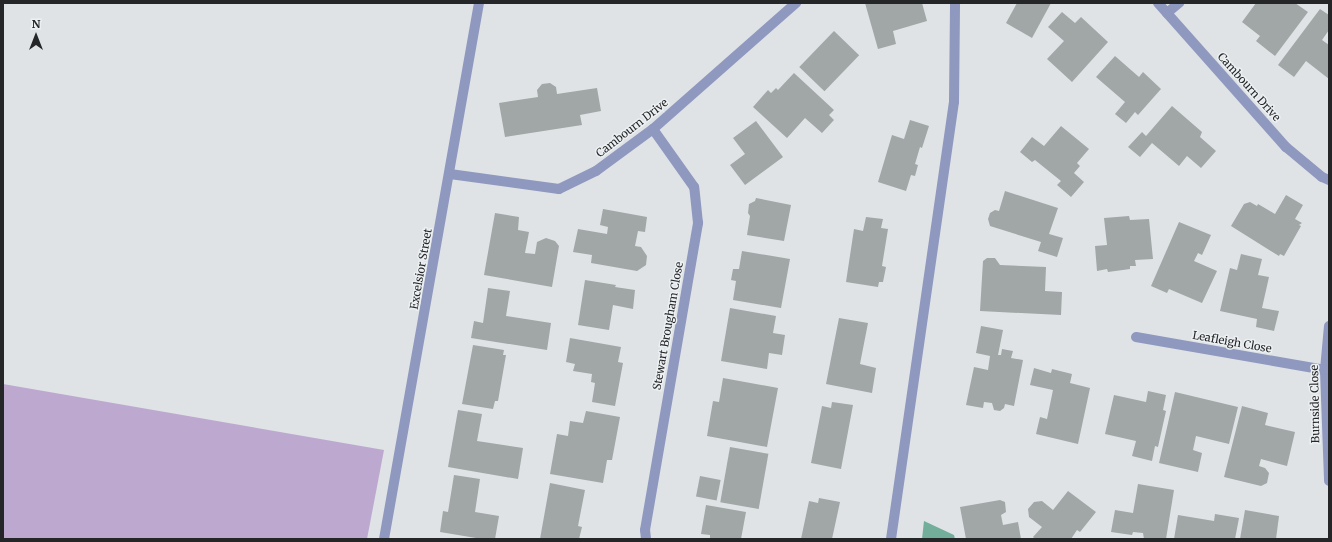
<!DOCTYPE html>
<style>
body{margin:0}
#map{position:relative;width:1332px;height:542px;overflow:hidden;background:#dfe3e6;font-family:Merriweather,serif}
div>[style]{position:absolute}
.green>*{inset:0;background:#bda8d0}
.water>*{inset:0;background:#72ae9a}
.building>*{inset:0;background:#a1a6a6;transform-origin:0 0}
.minor>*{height:10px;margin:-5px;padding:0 5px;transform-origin:5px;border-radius:5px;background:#8f98bf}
span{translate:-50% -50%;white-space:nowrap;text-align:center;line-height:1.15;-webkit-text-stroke:3px #ecf0f3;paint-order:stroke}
.street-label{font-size:11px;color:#252627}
.frame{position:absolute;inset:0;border:4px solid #252627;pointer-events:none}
.north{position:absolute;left:16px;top:16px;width:40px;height:40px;-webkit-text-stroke:3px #ecf0f3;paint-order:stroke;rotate:0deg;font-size:11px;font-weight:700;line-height:16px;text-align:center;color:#252627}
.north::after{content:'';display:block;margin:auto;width:14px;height:18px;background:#252627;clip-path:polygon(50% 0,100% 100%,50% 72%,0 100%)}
</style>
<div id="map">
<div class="green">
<i style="clip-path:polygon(3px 384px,384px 450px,367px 539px,3px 539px)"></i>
</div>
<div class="water">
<i style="clip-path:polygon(924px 521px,954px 535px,955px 539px,922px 539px)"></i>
</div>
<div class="building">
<i style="clip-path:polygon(865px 3px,922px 3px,927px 21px,893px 31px,896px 44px,878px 49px)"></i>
<i style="clip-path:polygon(1017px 3px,1051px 3px,1032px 38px,1006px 23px)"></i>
<i style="clip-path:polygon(1256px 3px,1295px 3px,1308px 12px,1275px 56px,1256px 41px,1260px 36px,1242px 22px)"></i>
<i style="clip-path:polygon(1320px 9px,1329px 15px,1329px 30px,1322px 40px,1329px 45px,1329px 79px,1306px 61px,1294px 77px,1278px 65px)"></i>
<i style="clip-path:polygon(1062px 12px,1075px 23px,1081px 17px,1108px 42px,1072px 82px,1047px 59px,1064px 41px,1048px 27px)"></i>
<i style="left:834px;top:31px;width:35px;height:50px;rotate:44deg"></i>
<i style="clip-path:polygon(1115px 56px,1139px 77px,1143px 72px,1161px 89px,1138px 115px,1135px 112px,1126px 123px,1115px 114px,1125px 102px,1096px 77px)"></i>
<i style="clip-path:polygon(794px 73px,834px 110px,829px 115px,834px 120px,822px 133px,805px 118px,787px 138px,753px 107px,768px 90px,771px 93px,776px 88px,778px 90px)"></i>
<i style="clip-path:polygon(550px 83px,556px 87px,557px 94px,597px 88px,601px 111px,580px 115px,582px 125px,505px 137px,499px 103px,538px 97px,537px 90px,542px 84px)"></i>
<i style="clip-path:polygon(1172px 106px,1202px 132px,1200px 137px,1216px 151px,1201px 168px,1187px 156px,1179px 166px,1152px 143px,1140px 157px,1128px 147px,1142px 132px,1146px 136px)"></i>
<i style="clip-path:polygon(910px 120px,929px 126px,922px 148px,920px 147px,915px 164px,918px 165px,915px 176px,911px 175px,906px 191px,878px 182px,892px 135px,904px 139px)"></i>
<i style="clip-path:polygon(756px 121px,783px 157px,745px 185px,730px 165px,745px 154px,733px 138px)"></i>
<i style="clip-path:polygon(1061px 126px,1089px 149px,1077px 163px,1080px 166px,1074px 173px,1084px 182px,1071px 197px,1057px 185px,1061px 181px,1035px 160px,1032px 162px,1020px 152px,1032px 137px,1044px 146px)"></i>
<i style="clip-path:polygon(1005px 191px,1058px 208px,1049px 234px,1063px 238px,1057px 257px,1038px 251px,1041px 242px,990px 226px,988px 219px,990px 213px,995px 210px,999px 211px)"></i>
<i style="clip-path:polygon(1286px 195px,1303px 205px,1295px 219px,1302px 223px,1299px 225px,1301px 226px,1284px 256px,1280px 254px,1279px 256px,1231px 226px,1244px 204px,1250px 202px,1257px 206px,1258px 204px,1275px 214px)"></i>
<i style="clip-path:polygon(756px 198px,791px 205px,784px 241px,747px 235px,750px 216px,748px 213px,749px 204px,755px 201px)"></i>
<i style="clip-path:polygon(603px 209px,647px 217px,645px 232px,638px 231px,635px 246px,641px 247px,647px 256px,646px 265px,637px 271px,591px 263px,592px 255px,573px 252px,578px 229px,607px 234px,608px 227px,600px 225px)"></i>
<i style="clip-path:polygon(495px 213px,519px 217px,518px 230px,529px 232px,525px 253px,535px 254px,537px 242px,546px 238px,555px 241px,559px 246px,552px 287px,484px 275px)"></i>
<i style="clip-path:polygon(1129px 216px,1130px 220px,1149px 219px,1153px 259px,1135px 260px,1136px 266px,1130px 266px,1130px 269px,1108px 272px,1107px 269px,1097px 271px,1095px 246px,1107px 245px,1104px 218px)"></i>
<i style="clip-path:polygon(866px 217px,883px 219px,881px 228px,888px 229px,882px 266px,886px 267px,883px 282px,879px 282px,878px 287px,846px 282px,854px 229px,863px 231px)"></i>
<i style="clip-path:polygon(1179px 222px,1211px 235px,1202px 255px,1198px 253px,1194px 261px,1217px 271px,1202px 303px,1169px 289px,1167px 293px,1151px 286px)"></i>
<i style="clip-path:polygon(742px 251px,790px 259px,781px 308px,733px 300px,736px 281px,731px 280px,733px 269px,739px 269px)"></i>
<i style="clip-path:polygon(1241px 254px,1262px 259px,1258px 275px,1269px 277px,1262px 308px,1279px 311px,1274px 331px,1256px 327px,1257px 319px,1220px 311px,1230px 268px,1237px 270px)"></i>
<i style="clip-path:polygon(987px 258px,995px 258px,1000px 265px,1046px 267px,1045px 291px,1062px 292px,1061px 315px,980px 311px,983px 261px)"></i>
<i style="clip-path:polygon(585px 280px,616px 285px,615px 287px,635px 290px,633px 309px,613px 305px,609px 330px,578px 325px)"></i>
<i style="clip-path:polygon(488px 288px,510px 291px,506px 316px,551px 323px,547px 350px,471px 338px,474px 321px,483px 323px)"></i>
<i style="clip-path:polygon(730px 308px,776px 316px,773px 333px,785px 335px,782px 355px,769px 353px,767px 369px,721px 361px)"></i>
<i style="clip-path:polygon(839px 318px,868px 323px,860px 364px,876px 368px,872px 393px,826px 384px)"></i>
<i style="clip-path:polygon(981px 326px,1003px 330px,998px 355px,1001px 355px,1002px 349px,1013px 351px,1011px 358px,1023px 360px,1014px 406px,1005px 404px,1004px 408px,1000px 411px,994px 410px,992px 403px,984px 402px,983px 408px,966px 405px,974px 367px,988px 370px,990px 356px,976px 353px)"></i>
<i style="clip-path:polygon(570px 338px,621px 347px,618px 362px,623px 363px,615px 406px,592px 402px,595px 383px,591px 382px,592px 374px,573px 371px,575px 364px,566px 362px)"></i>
<i style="clip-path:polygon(473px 345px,504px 350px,503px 355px,506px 355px,498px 401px,495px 401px,493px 409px,462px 404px)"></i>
<i style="clip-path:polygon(1034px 368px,1051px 373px,1052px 369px,1072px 374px,1070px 383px,1090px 388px,1078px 444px,1036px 434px,1040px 417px,1047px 419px,1053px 390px,1030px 385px)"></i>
<i style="clip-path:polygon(723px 378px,778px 388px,767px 447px,707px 436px,713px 401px,719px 402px)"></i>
<i style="clip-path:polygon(1148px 391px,1166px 395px,1163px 410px,1166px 411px,1158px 447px,1155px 446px,1152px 461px,1132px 456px,1136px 441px,1105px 434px,1114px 395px,1146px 402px)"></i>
<i style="clip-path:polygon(1175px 392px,1238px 407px,1229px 444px,1196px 436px,1193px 450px,1202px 453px,1198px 472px,1159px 463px)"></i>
<i style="clip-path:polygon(832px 402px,853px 405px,841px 469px,811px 463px,822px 406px,831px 408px)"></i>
<i style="clip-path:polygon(1242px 406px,1268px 413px,1265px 425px,1295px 432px,1287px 466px,1261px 459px,1259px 466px,1265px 468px,1269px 473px,1267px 483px,1261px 486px,1224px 477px)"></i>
<i style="clip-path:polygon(458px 410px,482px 414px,477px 441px,523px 448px,518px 479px,448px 467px)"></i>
<i style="clip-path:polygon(586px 411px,620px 417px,612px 460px,607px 460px,603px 483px,550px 474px,557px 434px,568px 436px,570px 421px,583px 423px)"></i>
<i style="left:730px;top:447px;width:39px;height:56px;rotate:10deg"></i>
<i style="clip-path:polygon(454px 475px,480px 479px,475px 512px,499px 516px,495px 539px,482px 539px,440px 532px,443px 511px,448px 512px)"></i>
<i style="left:700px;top:476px;width:21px;height:21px;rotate:11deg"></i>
<i style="clip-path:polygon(550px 483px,585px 490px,578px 526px,582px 527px,579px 539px,540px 539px)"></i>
<i style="clip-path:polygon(1138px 484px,1174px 490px,1166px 539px,1144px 539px,1143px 533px,1133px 532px,1132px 535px,1111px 532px,1115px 510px,1133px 513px)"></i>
<i style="clip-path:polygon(1068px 491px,1096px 512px,1080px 532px,1077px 530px,1071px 539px,1035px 539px,1033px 537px,1042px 527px,1029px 517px,1028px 509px,1034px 502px,1042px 501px,1053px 510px)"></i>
<i style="clip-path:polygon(819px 498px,840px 502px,832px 539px,801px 539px,809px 501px,818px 503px)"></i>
<i style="clip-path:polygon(1000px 500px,1005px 502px,1006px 512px,1001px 515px,1003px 525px,1018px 522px,1021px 539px,966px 539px,960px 507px)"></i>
<i style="clip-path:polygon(706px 505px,746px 512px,741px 539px,710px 539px,710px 535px,701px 534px)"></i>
<i style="clip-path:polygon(1245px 510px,1279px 516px,1276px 539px,1240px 539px)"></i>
<i style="clip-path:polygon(1215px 514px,1239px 518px,1235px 539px,1174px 539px,1178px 515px,1214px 521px)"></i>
</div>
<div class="minor">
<i style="left:1158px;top:3px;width:193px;rotate:48.4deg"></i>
<i style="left:1286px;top:147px;width:47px;rotate:39.8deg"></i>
<i style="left:1322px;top:177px;width:8px;rotate:23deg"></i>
<i style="left:1167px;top:13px;width:16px;rotate:-40deg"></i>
<i style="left:450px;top:174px;width:110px;rotate:7.8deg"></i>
<i style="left:559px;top:189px;width:41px;rotate:-25.9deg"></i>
<i style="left:596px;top:171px;width:71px;rotate:-36.4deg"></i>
<i style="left:653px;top:129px;width:191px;rotate:-41.4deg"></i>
<i style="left:1329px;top:326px;width:44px;rotate:95.2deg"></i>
<i style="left:1325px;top:370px;width:111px;rotate:87.9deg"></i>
<i style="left:1136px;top:337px;width:192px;rotate:9.9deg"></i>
<i style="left:384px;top:539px;width:544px;rotate:-79.95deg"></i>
<i style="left:646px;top:539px;width:9px;rotate:-96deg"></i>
<i style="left:645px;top:530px;width:312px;rotate:-80.2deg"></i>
<i style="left:698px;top:223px;width:36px;rotate:-96deg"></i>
<i style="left:694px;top:187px;width:71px;rotate:-125.3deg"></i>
<i style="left:891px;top:539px;width:442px;rotate:-81.8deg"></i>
<i style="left:954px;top:102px;width:99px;rotate:-89.4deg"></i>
</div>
<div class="street-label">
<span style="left:1249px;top:87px;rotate:48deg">Cambourn Drive</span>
<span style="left:632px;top:128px;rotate:-38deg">Cambourn Drive</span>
<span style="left:421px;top:269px;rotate:-80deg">Excelsior Street</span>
<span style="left:668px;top:326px;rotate:-80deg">Stewart Brougham Close</span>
<span style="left:1232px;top:342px;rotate:10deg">Leafleigh Close</span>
<span style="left:1315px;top:404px;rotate:-91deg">Burnside Close</span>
</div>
<div class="frame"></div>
<div class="north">N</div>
</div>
